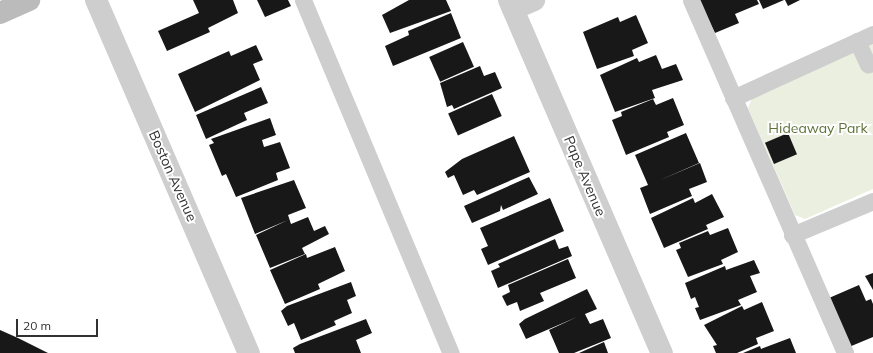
<!DOCTYPE html>
<style>
body{margin:0}
#map{position:relative;width:873px;height:353px;overflow:hidden;background:#fff;font-family:Mulish,sans-serif}
div>[style]{position:absolute}
.green>*{inset:0;background:#eaefdf}
.building>*{inset:0;background:#181818;transform-origin:0 0}
.lane>*{height:17px;margin:-8.5px;padding:0 8.5px;transform-origin:8.5px;border-radius:8.5px;background:#cecece}
.street>*{height:22px;margin:-11px;padding:0 11px;transform-origin:11px;border-radius:11px;background:#cecece}
.secondary>*{height:22px;margin:-11px;padding:0 11px;transform-origin:11px;border-radius:11px;background:#bbb}
span{translate:-50% -50%;white-space:nowrap;text-align:center;line-height:1.15;-webkit-text-stroke:4px #fff;paint-order:stroke}
.park-label{font-size:14px;color:#5d7239}
.street-label{font-size:14px;color:#313131}
.scale{position:absolute;left:16px;top:319px;width:82px;height:18px;box-sizing:border-box;border:2px solid #313131;border-top:0;padding-left:5px;font-size:12px;line-height:14px;white-space:nowrap;color:#313131;-webkit-text-stroke:3px #fff;paint-order:stroke}
</style>
<div id="map">
<div class="green">
<i style="clip-path:polygon(873px 44px,873px 189px,805px 219px,795px 215px,748px 108px,753px 96px)"></i>
</div>
<div class="building">
<i style="clip-path:polygon(193px 0,233px 0,238px 13px,208px 28px,210px 32px,167px 51px,158px 31px,199px 13px)"></i>
<i style="clip-path:polygon(257px 0,288px 0,291px 6px,265px 17px)"></i>
<i style="clip-path:polygon(409px 0,446px 0,451px 11px,390px 33px,382px 15px)"></i>
<i style="clip-path:polygon(698px 0,757px 0,759px 4px,735px 14px,739px 23px,715px 33px)"></i>
<i style="clip-path:polygon(759px 0,784px 0,763px 9px)"></i>
<i style="clip-path:polygon(785px 0,800px 0,788px 6px)"></i>
<i style="clip-path:polygon(451px 13px,461px 38px,393px 66px,385px 46px,409px 35px,408px 31px)"></i>
<i style="clip-path:polygon(636px 15px,648px 43px,632px 50px,634px 56px,597px 69px,583px 32px,618px 17px,620px 22px)"></i>
<i style="left:463px;top:42px;width:27px;height:37px;rotate:66deg"></i>
<i style="clip-path:polygon(256px 45px,263px 60px,253px 64px,260px 80px,195px 112px,178px 74px,229px 51px,231px 56px)"></i>
<i style="clip-path:polygon(656px 55px,662px 69px,676px 64px,683px 80px,652px 90px,655px 98px,615px 112px,600px 75px,637px 58px,639px 62px)"></i>
<i style="clip-path:polygon(480px 66px,484px 76px,495px 72px,502px 88px,454px 109px,452px 105px,447px 107px,440px 83px)"></i>
<i style="clip-path:polygon(261px 87px,268px 103px,244px 113px,247px 120px,206px 139px,196px 115px)"></i>
<i style="left:492px;top:94px;width:24px;height:48px;rotate:66deg"></i>
<i style="clip-path:polygon(673px 98px,684px 125px,667px 132px,669px 137px,626px 155px,612px 120px,622px 116px,621px 112px,653px 99px,656px 105px)"></i>
<i style="clip-path:polygon(270px 118px,276px 135px,262px 140px,264px 147px,280px 142px,290px 168px,276px 173px,278px 180px,236px 197px,226px 174px,222px 176px,209px 145px,214px 143px,211px 139px)"></i>
<i style="clip-path:polygon(686px 133px,699px 163px,658px 181px,700px 163px,707px 182px,689px 189px,692px 196px,650px 214px,640px 188px,648px 185px,635px 155px)"></i>
<i style="left:788px;top:133px;width:23px;height:25px;rotate:67deg"></i>
<i style="clip-path:polygon(514px 136px,530px 172px,477px 195px,474px 190px,463px 195px,454px 175px,448px 178px,445px 172px,462px 159px)"></i>
<i style="clip-path:polygon(529px 177px,538px 194px,503px 210px,501px 205px,500px 211px,472px 223px,464px 206px)"></i>
<i style="clip-path:polygon(294px 180px,306px 208px,288px 215px,291px 224px,308px 217px,314px 231px,325px 226px,329px 234px,302px 248px,305px 254px,270px 268px,256px 235px,288px 220px,255px 234px,241px 198px)"></i>
<i style="clip-path:polygon(712px 194px,724px 217px,706px 225px,708px 229px,664px 248px,651px 218px,693px 198px,695px 203px)"></i>
<i style="clip-path:polygon(550px 198px,564px 231px,488px 265px,481px 249px,488px 246px,480px 228px)"></i>
<i style="clip-path:polygon(728px 228px,738px 252px,721px 260px,723px 264px,688px 277px,676px 250px,681px 248px,679px 243px,708px 231px,710px 235px)"></i>
<i style="clip-path:polygon(555px 239px,559px 249px,568px 246px,572px 256px,498px 288px,491px 271px,500px 267px,498px 264px)"></i>
<i style="clip-path:polygon(335px 247px,345px 271px,318px 284px,320px 289px,285px 304px,270px 270px,306px 254px,307px 258px)"></i>
<i style="clip-path:polygon(568px 259px,576px 278px,540px 293px,544px 301px,520px 311px,517px 302px,507px 306px,502px 296px,510px 292px,508px 285px)"></i>
<i style="clip-path:polygon(754px 260px,760px 273px,750px 276px,757px 292px,738px 300px,741px 305px,700px 320px,695px 308px,699px 307px,695px 297px,691px 299px,685px 283px,725px 266px,726px 270px)"></i>
<i style="clip-path:polygon(873px 273px,873px 290px,865px 276px)"></i>
<i style="clip-path:polygon(351px 282px,356px 296px,347px 300px,352px 313px,334px 321px,336px 325px,301px 340px,294px 323px,288px 326px,281px 311px,287px 306px)"></i>
<i style="clip-path:polygon(859px 285px,866px 301px,871px 299px,873px 304px,873px 337px,849px 347px,829px 298px)"></i>
<i style="clip-path:polygon(587px 289px,597px 309px,585px 314px,590px 324px,603px 319px,611px 338px,574px 353px,559px 353px,549px 330px,577px 317px,526px 339px,519px 324px,525px 319px)"></i>
<i style="clip-path:polygon(762px 302px,774px 331px,756px 338px,758px 344px,737px 353px,716px 353px,713px 346px,717px 345px,704px 325px,742px 306px,744px 310px)"></i>
<i style="clip-path:polygon(366px 319px,372px 333px,356px 340px,361px 353px,295px 353px,293px 348px,300px 344px)"></i>
<i style="clip-path:polygon(0 330px,18px 338px,48px 353px,0 353px)"></i>
<i style="clip-path:polygon(790px 338px,796px 353px,743px 353px,760px 346px,761px 349px)"></i>
<i style="clip-path:polygon(604px 342px,608px 353px,579px 353px)"></i>
</div>
<div class="lane">
<i style="left:303px;top:0;width:383px;rotate:67.3deg"></i>
<i style="left:691px;top:0;width:385px;rotate:66.4deg"></i>
<i style="left:857px;top:41px;width:26px;rotate:65deg"></i>
<i style="left:733px;top:98px;width:154px;rotate:-24.6deg"></i>
<i style="left:792px;top:235px;width:88px;rotate:-22.8deg"></i>
</div>
<div class="street">
<i style="left:96px;top:0;width:385px;rotate:66.6deg"></i>
<i style="left:509px;top:0;width:385px;rotate:66.6deg"></i>
<i style="left:513px;top:9px;width:23px;rotate:-23deg"></i>
</div>
<div class="secondary">
<i style="left:0;top:13px;width:32px;rotate:-24deg"></i>
</div>
<div class="park-label">
<span style="left:818px;top:128px">Hideaway Park</span>
</div>
<div class="street-label">
<span style="left:173px;top:176px;rotate:66deg">Boston Avenue</span>
<span style="left:585px;top:176px;rotate:67deg">Pape Avenue</span>
</div>
<div class="scale">20 m</div>
</div>
